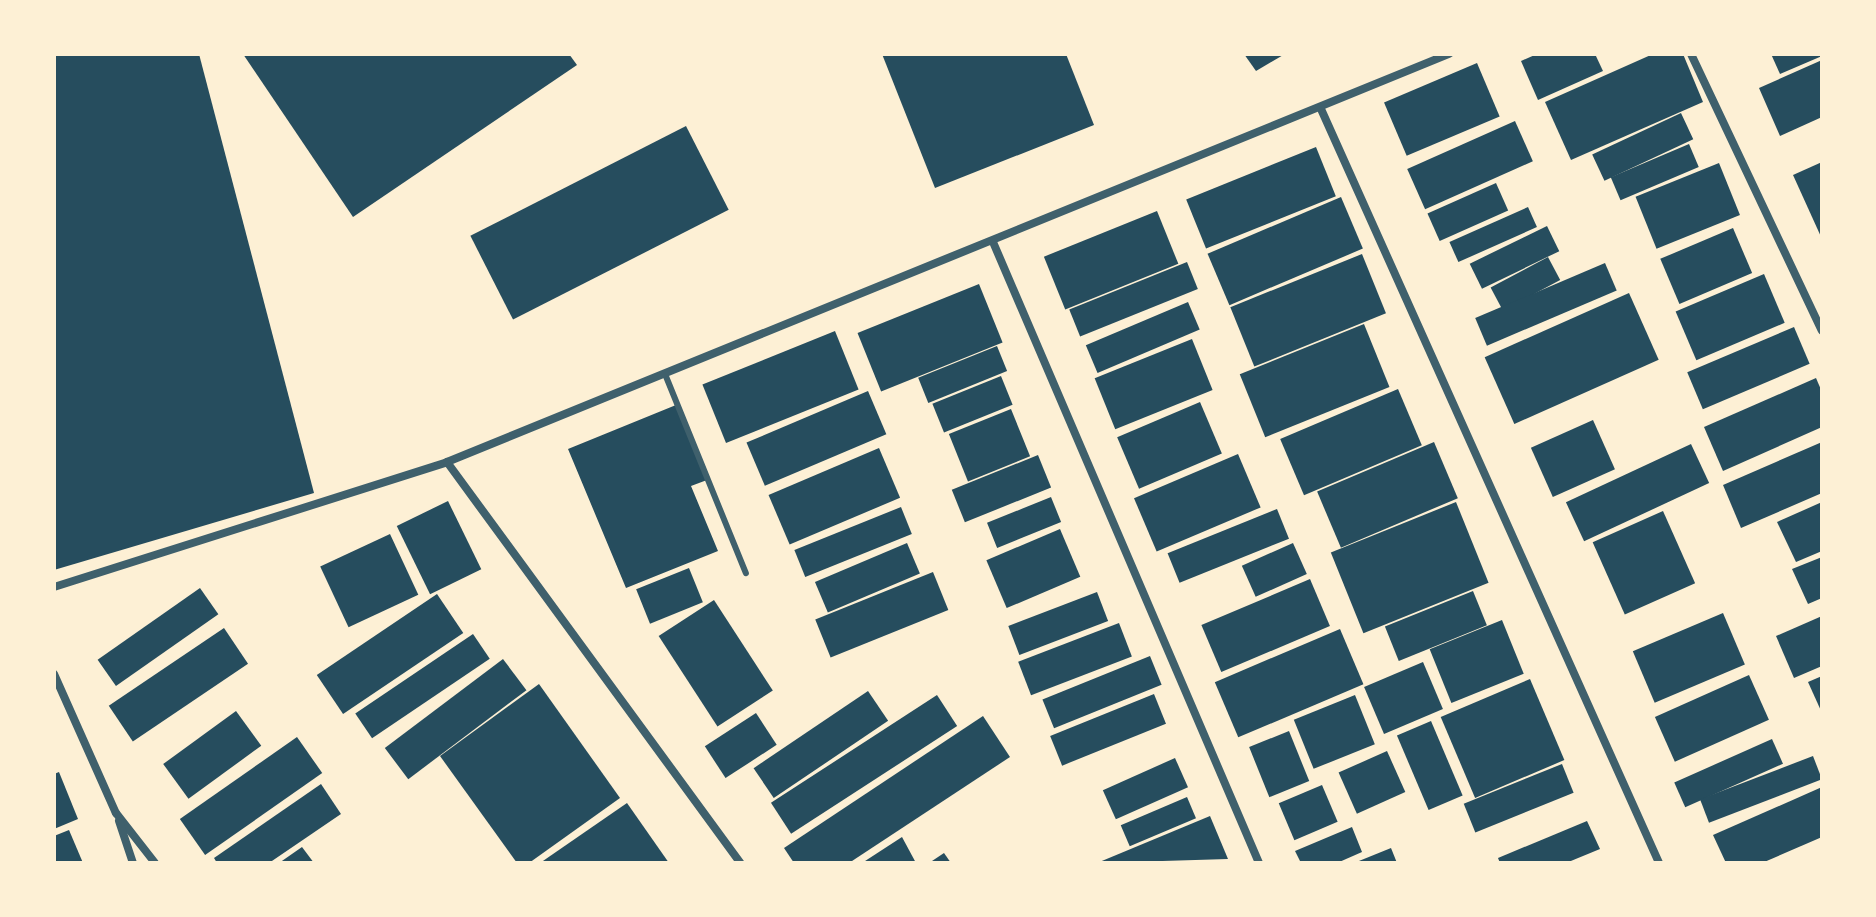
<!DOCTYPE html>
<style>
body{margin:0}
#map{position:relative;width:1876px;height:917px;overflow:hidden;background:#fdf0d5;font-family:"Noto Serif",serif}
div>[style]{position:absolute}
.building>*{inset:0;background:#264d5e;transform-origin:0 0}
.service>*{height:6px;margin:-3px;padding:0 3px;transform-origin:3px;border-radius:3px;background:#3f606c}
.minor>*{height:8px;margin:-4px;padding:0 4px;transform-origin:4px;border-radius:4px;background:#3f606c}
span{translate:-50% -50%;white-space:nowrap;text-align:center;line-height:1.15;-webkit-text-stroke:7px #fdf0d5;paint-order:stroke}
.frame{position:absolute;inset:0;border:56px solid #fdf0d5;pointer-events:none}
</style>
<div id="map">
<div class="building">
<i style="clip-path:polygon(54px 54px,199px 54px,314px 493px,54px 570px)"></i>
<i style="clip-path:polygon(243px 54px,569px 54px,577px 65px,353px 217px)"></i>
<i style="clip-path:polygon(882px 54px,1066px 54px,1094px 125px,935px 188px)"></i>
<i style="clip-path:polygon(1244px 54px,1285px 54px,1256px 71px)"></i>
<i style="clip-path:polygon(1537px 54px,1595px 54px,1603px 71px,1538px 100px,1521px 61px)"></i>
<i style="clip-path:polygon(1653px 54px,1683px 54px,1703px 102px,1571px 160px,1545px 102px)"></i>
<i style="clip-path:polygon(1771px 54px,1822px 54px,1822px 56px,1780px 74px)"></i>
<i style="clip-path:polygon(1822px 60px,1822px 117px,1780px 136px,1759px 88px)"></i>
<i style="left:1477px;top:63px;width:58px;height:101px;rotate:67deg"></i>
<i style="left:1681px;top:113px;width:29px;height:98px;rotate:65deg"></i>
<i style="left:1515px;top:121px;width:44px;height:118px;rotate:66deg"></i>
<i style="left:686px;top:126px;width:94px;height:242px;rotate:63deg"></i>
<i style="left:1689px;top:144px;width:25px;height:85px;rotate:67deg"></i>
<i style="left:1316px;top:147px;width:53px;height:140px;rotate:68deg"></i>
<i style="clip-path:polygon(1822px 162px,1822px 239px,1793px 175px)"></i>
<i style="left:1719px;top:163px;width:56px;height:90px;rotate:68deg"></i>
<i style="left:1496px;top:183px;width:30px;height:75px;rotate:66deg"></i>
<i style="left:1341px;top:197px;width:56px;height:145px;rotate:67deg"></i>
<i style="left:1528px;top:207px;width:22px;height:86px;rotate:66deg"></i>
<i style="left:1157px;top:211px;width:57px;height:122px;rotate:68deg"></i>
<i style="left:1547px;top:226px;width:28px;height:86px;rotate:64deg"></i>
<i style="left:1733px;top:228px;width:49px;height:79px;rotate:67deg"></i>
<i style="left:1362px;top:254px;width:64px;height:142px;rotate:68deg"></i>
<i style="left:1548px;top:257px;width:26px;height:65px;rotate:62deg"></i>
<i style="left:1187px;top:262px;width:29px;height:127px;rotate:68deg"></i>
<i style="left:1605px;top:263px;width:30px;height:141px;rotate:67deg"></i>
<i style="left:1764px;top:274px;width:53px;height:96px;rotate:67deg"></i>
<i style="left:979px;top:284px;width:63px;height:131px;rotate:68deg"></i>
<i style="left:1629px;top:293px;width:73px;height:158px;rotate:66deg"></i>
<i style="left:1188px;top:302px;width:30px;height:111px;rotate:67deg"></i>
<i style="left:1364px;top:324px;width:68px;height:134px;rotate:68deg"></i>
<i style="left:1794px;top:327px;width:40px;height:116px;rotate:67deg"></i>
<i style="left:835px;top:331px;width:63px;height:143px;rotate:68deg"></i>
<i style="left:1192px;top:339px;width:55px;height:105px;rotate:68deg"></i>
<i style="left:997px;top:346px;width:27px;height:85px;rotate:68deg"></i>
<i style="left:1001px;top:376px;width:31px;height:74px;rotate:68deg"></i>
<i style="clip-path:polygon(1816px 378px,1822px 392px,1822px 427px,1723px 471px,1704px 427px)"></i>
<i style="left:1398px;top:389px;width:61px;height:128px;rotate:67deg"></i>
<i style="left:868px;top:391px;width:47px;height:132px;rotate:67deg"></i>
<i style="left:1200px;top:402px;width:56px;height:90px;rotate:67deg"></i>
<i style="clip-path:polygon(676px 405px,707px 480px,691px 486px,718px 551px,626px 588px,568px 449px)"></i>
<i style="left:1011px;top:409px;width:51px;height:67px;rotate:68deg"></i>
<i style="left:1593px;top:420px;width:54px;height:68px;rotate:66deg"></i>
<i style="left:1434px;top:442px;width:61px;height:127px;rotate:67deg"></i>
<i style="clip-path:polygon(1822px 442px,1822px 493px,1741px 528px,1723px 485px)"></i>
<i style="left:1691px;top:444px;width:43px;height:138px;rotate:65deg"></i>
<i style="left:879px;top:448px;width:54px;height:120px;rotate:67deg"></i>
<i style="left:1238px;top:454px;width:58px;height:113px;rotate:67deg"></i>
<i style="left:1038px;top:455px;width:35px;height:93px;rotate:68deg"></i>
<i style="left:1051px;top:497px;width:27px;height:69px;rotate:68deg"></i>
<i style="left:448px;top:501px;width:76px;height:57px;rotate:64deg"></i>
<i style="left:1456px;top:502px;width:87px;height:135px;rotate:68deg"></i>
<i style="clip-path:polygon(1822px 502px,1822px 551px,1796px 562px,1777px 522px)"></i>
<i style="left:901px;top:507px;width:29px;height:115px;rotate:68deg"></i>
<i style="left:1277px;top:509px;width:32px;height:118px;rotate:68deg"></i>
<i style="left:1663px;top:511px;width:79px;height:77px;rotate:66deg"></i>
<i style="left:1060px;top:529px;width:52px;height:80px;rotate:67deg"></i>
<i style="left:390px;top:534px;width:67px;height:77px;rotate:65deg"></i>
<i style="left:907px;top:543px;width:33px;height:100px;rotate:67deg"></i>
<i style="left:1293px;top:543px;width:34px;height:56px;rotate:66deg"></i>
<i style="clip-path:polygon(1822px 557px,1822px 598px,1808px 604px,1792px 569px)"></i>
<i style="left:689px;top:568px;width:37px;height:57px;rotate:68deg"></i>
<i style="left:933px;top:572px;width:41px;height:127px;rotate:68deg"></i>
<i style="left:1310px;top:579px;width:51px;height:118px;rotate:67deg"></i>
<i style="left:200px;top:588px;width:32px;height:125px;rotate:55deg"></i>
<i style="left:1473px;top:591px;width:37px;height:95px;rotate:68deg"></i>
<i style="left:1097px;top:592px;width:31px;height:95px;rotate:69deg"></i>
<i style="left:437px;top:594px;width:47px;height:145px;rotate:56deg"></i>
<i style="left:714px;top:600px;width:108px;height:66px;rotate:57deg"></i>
<i style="left:1723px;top:613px;width:56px;height:98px;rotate:67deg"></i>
<i style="clip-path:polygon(1822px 616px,1822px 666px,1794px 678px,1776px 636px)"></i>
<i style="left:1502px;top:620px;width:58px;height:78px;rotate:68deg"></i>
<i style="left:1119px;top:623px;width:36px;height:108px;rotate:69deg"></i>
<i style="left:224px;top:628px;width:43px;height:139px;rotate:56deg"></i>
<i style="left:1340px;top:629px;width:60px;height:136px;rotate:67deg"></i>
<i style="left:473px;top:634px;width:30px;height:142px;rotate:56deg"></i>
<i style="left:1150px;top:656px;width:31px;height:116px;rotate:68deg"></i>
<i style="left:503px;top:659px;width:39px;height:148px;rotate:53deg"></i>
<i style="left:1423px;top:662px;width:51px;height:64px;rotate:67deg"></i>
<i style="left:1749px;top:675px;width:49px;height:103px;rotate:66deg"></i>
<i style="clip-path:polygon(1822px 676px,1822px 713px,1808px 682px)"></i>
<i style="left:1530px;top:679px;width:88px;height:97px;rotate:67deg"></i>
<i style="clip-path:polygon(539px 684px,620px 798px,529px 863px,517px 863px,440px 756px)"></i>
<i style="left:868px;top:691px;width:36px;height:138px;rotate:56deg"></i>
<i style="left:1154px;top:694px;width:32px;height:112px;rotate:68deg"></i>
<i style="left:937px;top:695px;width:37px;height:198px;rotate:57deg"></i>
<i style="left:1355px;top:695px;width:53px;height:66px;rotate:68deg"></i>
<i style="left:236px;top:711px;width:43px;height:90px;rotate:54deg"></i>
<i style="left:756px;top:713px;width:38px;height:61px;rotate:57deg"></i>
<i style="clip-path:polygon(983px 716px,1010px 757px,849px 863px,794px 863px,784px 848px)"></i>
<i style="left:1431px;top:721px;width:81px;height:37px;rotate:67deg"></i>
<i style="left:1289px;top:731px;width:54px;height:43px;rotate:68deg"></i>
<i style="left:297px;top:737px;width:44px;height:143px;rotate:55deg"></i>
<i style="left:1772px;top:739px;width:27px;height:107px;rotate:66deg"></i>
<i style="left:1387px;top:751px;width:45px;height:53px;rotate:66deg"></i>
<i style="left:1813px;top:756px;width:25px;height:121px;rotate:69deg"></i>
<i style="left:1175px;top:758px;width:32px;height:79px;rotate:66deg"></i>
<i style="left:1562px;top:764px;width:31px;height:106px;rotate:68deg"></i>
<i style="clip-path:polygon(59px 772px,78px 819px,54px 829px,54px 774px)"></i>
<i style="clip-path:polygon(321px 784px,341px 814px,269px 863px,217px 863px,214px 858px)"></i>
<i style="left:1322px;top:785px;width:40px;height:47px;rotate:67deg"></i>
<i style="clip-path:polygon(1822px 787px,1822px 837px,1762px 863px,1726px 863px,1713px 835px)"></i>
<i style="left:1187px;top:797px;width:23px;height:72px;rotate:67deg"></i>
<i style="clip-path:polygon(627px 803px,669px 863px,540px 863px)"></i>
<i style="clip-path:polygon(1210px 816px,1228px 859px,1097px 863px)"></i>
<i style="clip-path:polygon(1587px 821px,1600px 849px,1566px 863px,1500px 863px,1498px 858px)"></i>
<i style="clip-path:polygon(1352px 827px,1362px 852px,1337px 863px,1301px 863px,1295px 851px)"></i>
<i style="clip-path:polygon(69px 830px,83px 863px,54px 863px,54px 836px)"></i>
<i style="clip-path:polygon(902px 837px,916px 863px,862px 863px)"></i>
<i style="clip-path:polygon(302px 847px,314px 863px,279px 863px)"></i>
<i style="clip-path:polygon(1391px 848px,1397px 863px,1354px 863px)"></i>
<i style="clip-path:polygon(944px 853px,951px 863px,929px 863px)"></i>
</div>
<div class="service">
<i style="left:665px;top:374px;width:215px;rotate:67.9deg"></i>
</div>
<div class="minor">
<i style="left:1691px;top:54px;width:306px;rotate:64.7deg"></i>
<i style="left:1321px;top:109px;width:826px;rotate:65.85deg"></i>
<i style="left:993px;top:242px;width:676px;rotate:66.81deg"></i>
<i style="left:447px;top:462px;width:497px;rotate:53.8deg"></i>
<i style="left:54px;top:587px;width:412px;rotate:-17.6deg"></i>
<i style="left:447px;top:462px;width:1082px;rotate:-22.16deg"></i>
<i style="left:54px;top:674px;width:152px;rotate:66deg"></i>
<i style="left:116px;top:813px;width:63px;rotate:52deg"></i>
<i style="left:119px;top:821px;width:44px;rotate:71.6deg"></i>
</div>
<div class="frame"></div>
</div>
